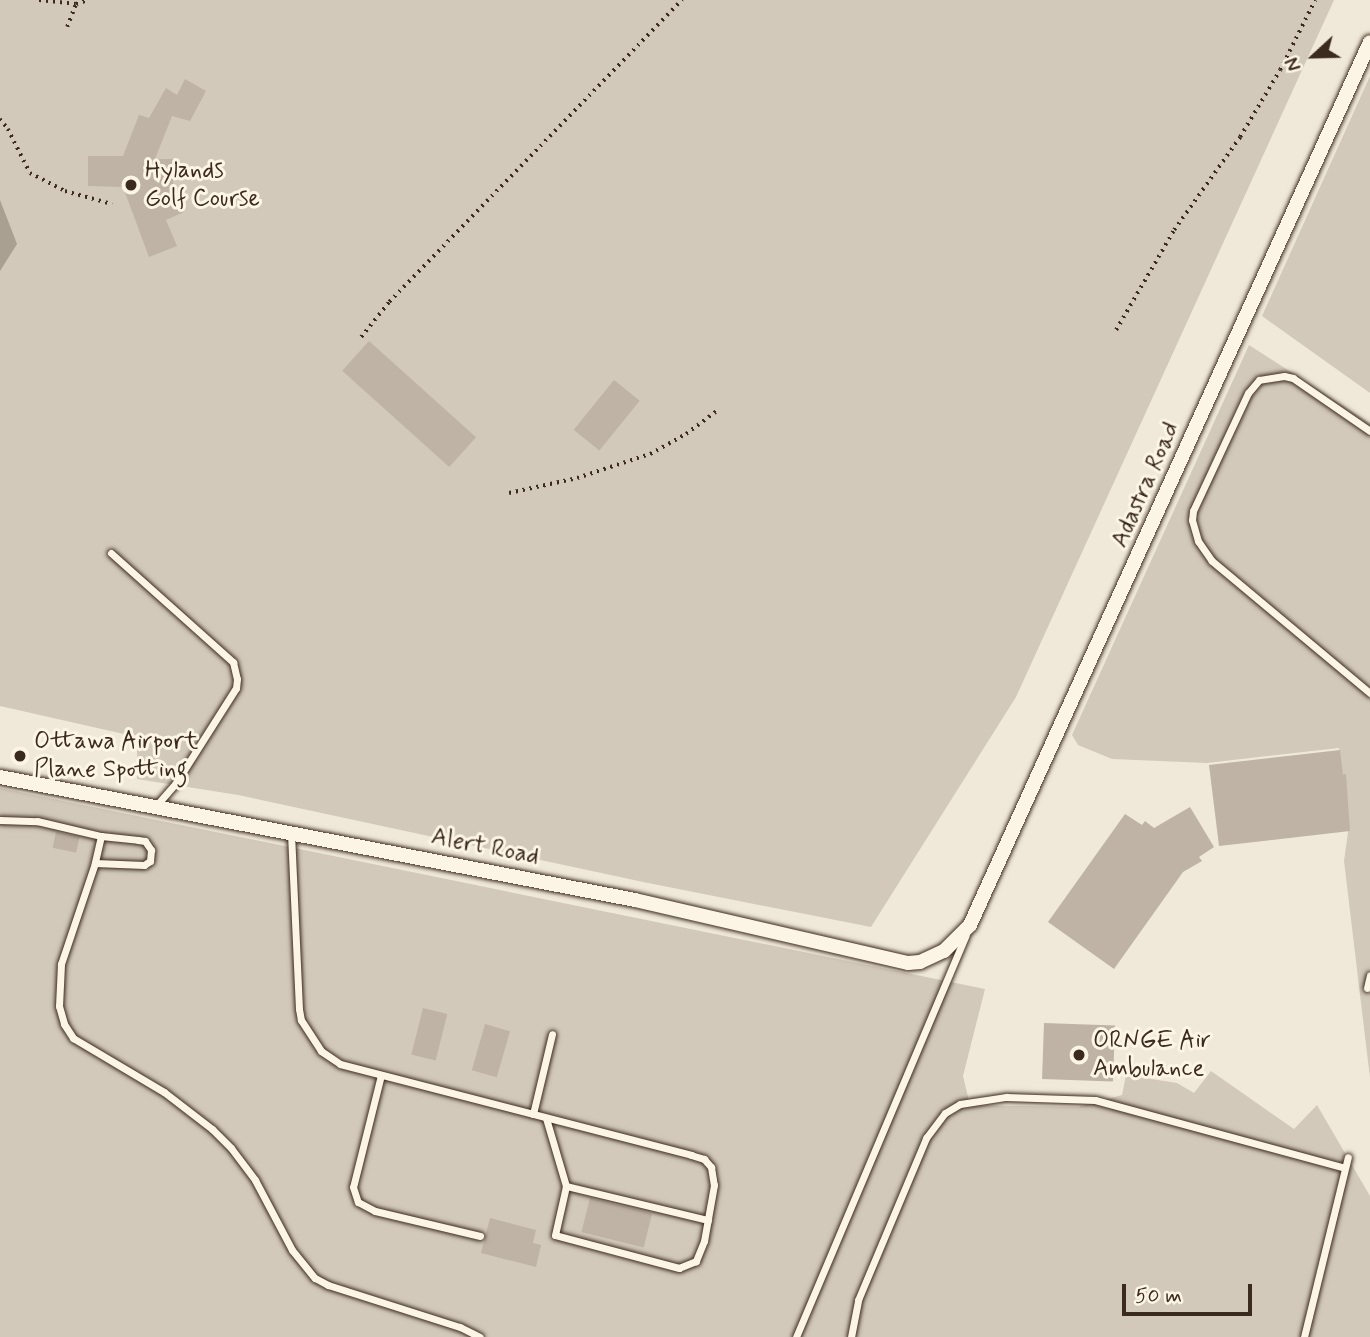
<!DOCTYPE html>
<style>
body{margin:0}
#map{position:relative;width:1370px;height:1337px;overflow:hidden;background:#f0e9d9;font-family:Mynerve,sans-serif}
div>[style]{position:absolute}
.green>*{inset:0;background:#d2c9ba}
.water>*{inset:0;background:#aaa091}
.building>*{inset:0;background:#beb3a4;transform-origin:0 0}
.path>*{height:3.5px;margin-top:-1.75px;transform-origin:0;background:repeating-linear-gradient(90deg,#3b2a1e 0 2px,transparent 0 7px)}
.roads{filter:drop-shadow(0 0 2px #3b2a1e) drop-shadow(0 0 2px #3b2a1e)}
.lane>*{height:7px;margin:-3.5px;padding:0 3.5px;transform-origin:3.5px;border-radius:3.5px;background:#fcf5e5}
.street>*{height:14px;margin:-7px;padding:0 7px;transform-origin:7px;border-radius:7px;background:#fcf5e5}
.dots>*{width:19px;height:19px;translate:-50% -50%;box-sizing:border-box;border:4px solid #fcf5e5;border-radius:50%}
span{translate:-50% -50%;white-space:nowrap;text-align:center;line-height:1.15;-webkit-text-stroke:6px #fcf5e5;paint-order:stroke}
.poi-label{font-size:24px;color:#3b2a1e}
.left{translate:0 -50%;text-align:left}
.street-label{font-size:24px;color:#3b2a1e}
.north{position:absolute;left:1279px;top:21px;width:70px;height:70px;-webkit-text-stroke:5px #fcf5e5;paint-order:stroke;rotate:248deg;font-size:19px;font-weight:700;line-height:28px;text-align:center;color:#3b2a1e}
.north::after{content:'';display:block;margin:auto;width:24px;height:32px;background:#3b2a1e;clip-path:polygon(50% 0,100% 100%,50% 72%,0 100%)}
.scale{position:absolute;left:1122px;top:1284px;width:130px;height:32px;box-sizing:border-box;border:4px solid #3b2a1e;border-top:0;padding-left:9px;font-size:21px;line-height:24px;white-space:nowrap;color:#3b2a1e;-webkit-text-stroke:5px #fcf5e5;paint-order:stroke}
</style>
<div id="map">
<div class="green">
<i style="clip-path:polygon(0 0,1334px 0,1016px 697px,871px 927px,643px 882px,238px 795px,137px 779px,137px 737px,0 706px)"></i>
<i style="clip-path:polygon(1370px 76px,1370px 393px,1262px 316px)"></i>
<i style="clip-path:polygon(1249px 345px,1370px 423px,1370px 1078px,1344px 861px,1348px 832px,1339px 748px,1207px 763px,1112px 759px,1078px 745px,1072px 735px)"></i>
<i style="clip-path:polygon(0 788px,985px 989px,963px 1076px,970px 1105px,1078px 1107px,1122px 1095px,1126px 1075px,1177px 1083px,1194px 1093px,1211px 1071px,1294px 1129px,1317px 1105px,1370px 1196px,1370px 1337px,0 1337px)"></i>
</div>
<div class="water">
<i style="clip-path:polygon(0 200px,17px 244px,0 271px)"></i>
</div>
<div class="building">
<i style="clip-path:polygon(185px 79px,206px 91px,190px 121px,172px 116px,155px 159px,173px 159px,173px 183px,184px 212px,166px 220px,177px 246px,149px 257px,123px 187px,88px 186px,88px 156px,123px 156px,139px 115px,149px 118px,166px 88px,177px 95px)"></i>
<i style="left:369px;top:341px;width:144px;height:40px;rotate:42deg"></i>
<i style="left:614px;top:380px;width:33px;height:64px;rotate:39deg"></i>
<i style="clip-path:polygon(1340px 750px,1343px 775px,1346px 774px,1350px 831px,1219px 846px,1209px 765px)"></i>
<i style="clip-path:polygon(1190px 807px,1214px 847px,1199px 857px,1202px 861px,1183px 872px,1114px 969px,1048px 922px,1125px 814px,1142px 825px,1145px 821px,1154px 828px)"></i>
<i style="left:56px;top:832px;width:24px;height:16px;rotate:12deg"></i>
<i style="left:423px;top:1008px;width:25px;height:48px;rotate:14deg"></i>
<i style="left:1044px;top:1023px;width:71px;height:56px;rotate:2deg"></i>
<i style="left:485px;top:1024px;width:26px;height:48px;rotate:16deg"></i>
<i style="left:590px;top:1198px;width:64px;height:35px;rotate:14deg"></i>
<i style="clip-path:polygon(490px 1218px,536px 1230px,533px 1243px,541px 1245px,536px 1267px,481px 1253px)"></i>
</div>
<div class="path">
<i style="left:39px;top:0;width:37px;rotate:6deg"></i>
<i style="left:67px;top:27px;width:25px;rotate:-69deg"></i>
<i style="left:76px;top:4px;width:13px;rotate:-18deg"></i>
<i style="left:0;top:119px;width:13px;rotate:51deg"></i>
<i style="left:8px;top:129px;width:49px;rotate:63.4deg"></i>
<i style="left:30px;top:173px;width:39px;rotate:27deg"></i>
<i style="left:65px;top:191px;width:49px;rotate:15.5deg"></i>
<i style="left:1116px;top:330px;width:116px;rotate:-59.9deg"></i>
<i style="left:1174px;top:230px;width:114px;rotate:-54.6deg"></i>
<i style="left:1240px;top:137px;width:78px;rotate:-59.2deg"></i>
<i style="left:1280px;top:70px;width:78px;rotate:-63.4deg"></i>
<i style="left:361px;top:337px;width:45px;rotate:-51.3deg"></i>
<i style="left:389px;top:302px;width:421px;rotate:-45.9deg"></i>
<i style="left:509px;top:493px;width:70px;rotate:-12.4deg"></i>
<i style="left:577px;top:478px;width:77px;rotate:-18.2deg"></i>
<i style="left:650px;top:454px;width:41px;rotate:-29.1deg"></i>
<i style="left:686px;top:434px;width:40px;rotate:-37deg"></i>
</div>
<div class="roads">
<div class="lane">
<i style="left:1370px;top:431px;width:93px;rotate:-145.5deg"></i>
<i style="left:1293px;top:378px;width:9px;rotate:-167deg"></i>
<i style="left:1284px;top:376px;width:25px;rotate:171deg"></i>
<i style="left:1259px;top:380px;width:17px;rotate:130deg"></i>
<i style="left:1248px;top:393px;width:130px;rotate:115deg"></i>
<i style="left:1193px;top:511px;width:9px;rotate:96deg"></i>
<i style="left:1192px;top:520px;width:22px;rotate:74deg"></i>
<i style="left:1198px;top:541px;width:24px;rotate:55deg"></i>
<i style="left:1212px;top:561px;width:206px;rotate:39.9deg"></i>
<i style="left:111px;top:553px;width:164px;rotate:41.8deg"></i>
<i style="left:233px;top:662px;width:17px;rotate:77deg"></i>
<i style="left:237px;top:679px;width:9px;rotate:96deg"></i>
<i style="left:236px;top:688px;width:114px;rotate:122.4deg"></i>
<i style="left:175px;top:784px;width:32px;rotate:131deg"></i>
<i style="left:0;top:820px;width:37px;rotate:2deg"></i>
<i style="left:37px;top:821px;width:66px;rotate:13.2deg"></i>
<i style="left:101px;top:836px;width:37px;rotate:6deg"></i>
<i style="left:138px;top:840px;width:7px;rotate:8deg"></i>
<i style="left:145px;top:841px;width:11px;rotate:56deg"></i>
<i style="left:151px;top:850px;width:11px;rotate:95deg"></i>
<i style="left:150px;top:861px;width:7px;rotate:146deg"></i>
<i style="left:144px;top:865px;width:49px;rotate:-177.7deg"></i>
<i style="left:291px;top:833px;width:176px;rotate:87.4deg"></i>
<i style="left:299px;top:1009px;width:11px;rotate:80deg"></i>
<i style="left:301px;top:1020px;width:37px;rotate:57deg"></i>
<i style="left:321px;top:1051px;width:23px;rotate:34deg"></i>
<i style="left:340px;top:1064px;width:363px;rotate:14.5deg"></i>
<i style="left:691px;top:1155px;width:14px;rotate:17deg"></i>
<i style="left:704px;top:1159px;width:11px;rotate:49deg"></i>
<i style="left:711px;top:1167px;width:18px;rotate:81deg"></i>
<i style="left:714px;top:1185px;width:57px;rotate:100.1deg"></i>
<i style="left:704px;top:1241px;width:22px;rotate:112deg"></i>
<i style="left:696px;top:1261px;width:18px;rotate:158deg"></i>
<i style="left:679px;top:1268px;width:128px;rotate:-165.1deg"></i>
<i style="left:555px;top:1235px;width:50px;rotate:-77.3deg"></i>
<i style="left:566px;top:1186px;width:71px;rotate:-106.4deg"></i>
<i style="left:101px;top:836px;width:28px;rotate:103deg"></i>
<i style="left:95px;top:863px;width:107px;rotate:108.6deg"></i>
<i style="left:61px;top:964px;width:42px;rotate:92.7deg"></i>
<i style="left:59px;top:1006px;width:19px;rotate:74deg"></i>
<i style="left:64px;top:1024px;width:17px;rotate:57deg"></i>
<i style="left:73px;top:1038px;width:106px;rotate:30.7deg"></i>
<i style="left:164px;top:1092px;width:61px;rotate:37.6deg"></i>
<i style="left:212px;top:1129px;width:27px;rotate:45deg"></i>
<i style="left:231px;top:1148px;width:40px;rotate:53deg"></i>
<i style="left:255px;top:1180px;width:79px;rotate:62.1deg"></i>
<i style="left:292px;top:1250px;width:36px;rotate:51deg"></i>
<i style="left:315px;top:1278px;width:15px;rotate:28deg"></i>
<i style="left:328px;top:1285px;width:139px;rotate:17.7deg"></i>
<i style="left:460px;top:1327px;width:22px;rotate:27deg"></i>
<i style="left:1367px;top:988px;width:13px;rotate:-77deg"></i>
<i style="left:381px;top:1075px;width:115px;rotate:104deg"></i>
<i style="left:353px;top:1187px;width:16px;rotate:72deg"></i>
<i style="left:358px;top:1202px;width:19px;rotate:28deg"></i>
<i style="left:375px;top:1211px;width:108px;rotate:13.4deg"></i>
<i style="left:533px;top:1114px;width:82px;rotate:-76.6deg"></i>
<i style="left:566px;top:1186px;width:146px;rotate:13.5deg"></i>
<i style="left:796px;top:1337px;width:436px;rotate:-67.1deg"></i>
<i style="left:851px;top:1337px;width:38px;rotate:-79deg"></i>
<i style="left:858px;top:1300px;width:176px;rotate:-67.2deg"></i>
<i style="left:926px;top:1138px;width:31px;rotate:-53deg"></i>
<i style="left:945px;top:1113px;width:17px;rotate:-31deg"></i>
<i style="left:960px;top:1104px;width:47px;rotate:-8.7deg"></i>
<i style="left:1006px;top:1097px;width:89px;rotate:1.9deg"></i>
<i style="left:1095px;top:1100px;width:259px;rotate:15.2deg"></i>
<i style="left:1304px;top:1337px;width:185px;rotate:-76.3deg"></i>
</div>
<div class="street">
<i style="left:0;top:777px;width:647px;rotate:10.96deg"></i>
<i style="left:635px;top:900px;width:280px;rotate:13deg"></i>
<i style="left:908px;top:963px;width:12px;rotate:-5deg"></i>
<i style="left:920px;top:962px;width:26px;rotate:-25deg"></i>
<i style="left:944px;top:951px;width:37px;rotate:-45deg"></i>
<i style="left:970px;top:925px;width:969px;rotate:-65.63deg"></i>
</div>
</div>
<div class="dots">
<i style="left:131px;top:185px;background:#3b2a1e"></i>
<i style="left:20px;top:756px;background:#3b2a1e"></i>
<i style="left:1079px;top:1055px;background:#3b2a1e"></i>
</div>
<div class="poi-label">
<span class="left" style="left:145px;top:185px">Hylands<br>Golf Course</span>
<span class="left" style="left:34px;top:756px">Ottawa Airport<br>Plane Spotting</span>
<span class="left" style="left:1093px;top:1055px">ORNGE Air<br>Ambulance</span>
</div>
<div class="street-label">
<span style="left:1146px;top:485px;rotate:-66deg">Adastra Road</span>
<span style="left:485px;top:847px;rotate:11deg">Alert Road</span>
</div>
<div class="north">N</div>
<div class="scale">50 m</div>
</div>
